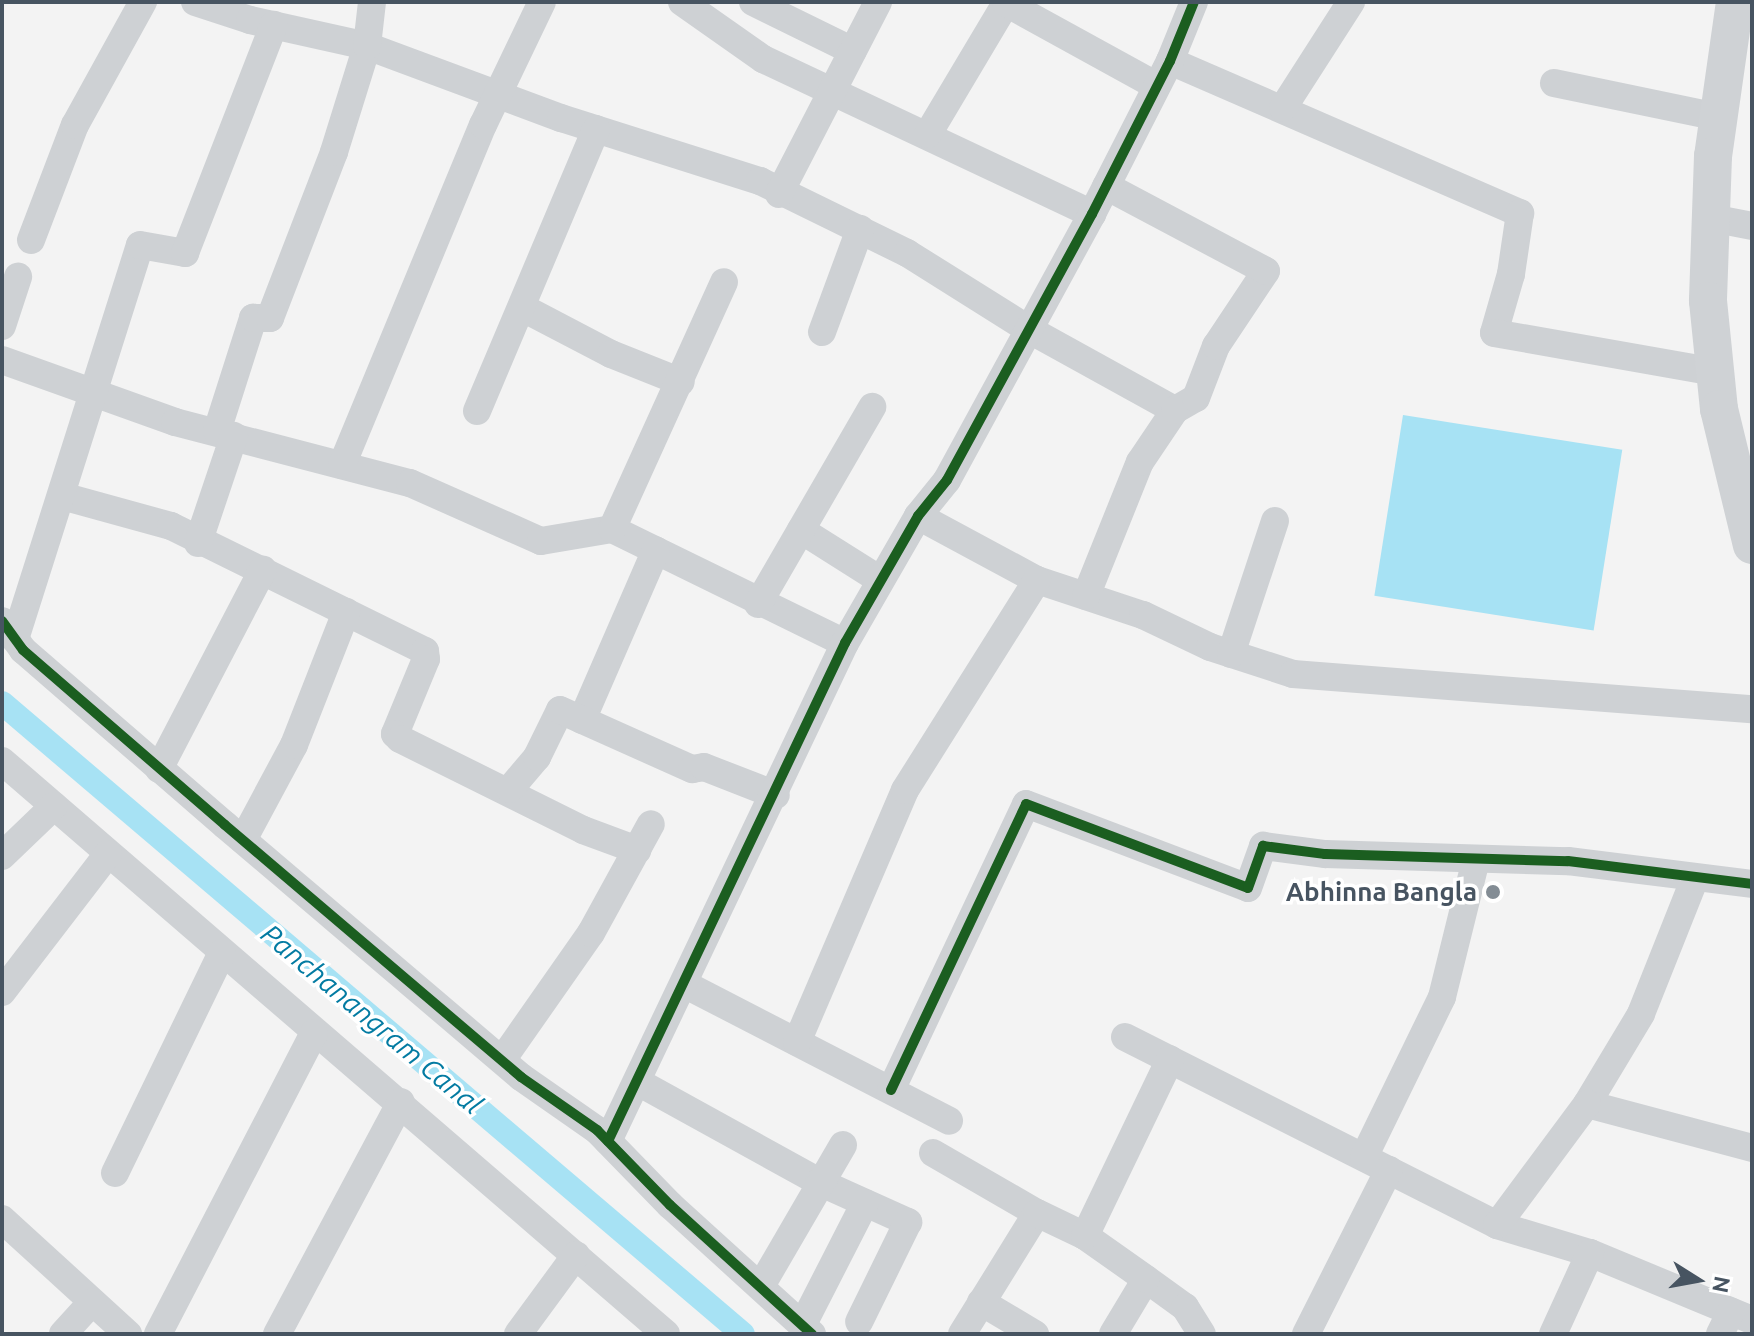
<!DOCTYPE html>
<style>
body{margin:0}
#map{position:relative;width:1754px;height:1336px;overflow:hidden;background:#f3f3f3;font-family:Ubuntu,sans-serif}
div>[style]{position:absolute}
.water>*{inset:0;background:#a7e2f4;transform-origin:0 0}
.canal>*{height:24px;margin:-12px;padding:0 12px;transform-origin:12px;border-radius:12px;background:#a7e2f4}
.minor>*{height:28px;margin:-14px;padding:0 14px;transform-origin:14px;border-radius:14px;background:#ced1d4}
.secondary>*{height:38px;margin:-19px;padding:0 19px;transform-origin:19px;border-radius:19px;background:#cfd2d5}
.cycleway>*{height:10px;margin:-5px;padding:0 5px;transform-origin:5px;border-radius:5px;background:#1b5e20}
.dots>*{width:22px;height:22px;translate:-50% -50%;box-sizing:border-box;border:4px solid #fff;border-radius:50%}
span{translate:-50% -50%;white-space:nowrap;text-align:center;line-height:1.15;-webkit-text-stroke:7px #fff;paint-order:stroke}
.poi-label{font-size:26px;color:#475461;font-weight:700}
.right{translate:-100% -50%;text-align:right}
.water-label{font-size:28px;color:#037ba2;font-style:italic}
.frame{position:absolute;inset:0;border:4px solid #475461;pointer-events:none}
.north{position:absolute;left:1658px;top:1240px;width:80px;height:80px;-webkit-text-stroke:6px #fff;paint-order:stroke;rotate:101deg;font-size:22px;font-weight:700;line-height:32px;text-align:center;color:#475461}
.north::after{content:'';display:block;margin:auto;width:28px;height:36px;background:#475461;clip-path:polygon(50% 0,100% 100%,50% 72%,0 100%)}
</style>
<div id="map">
<div class="water">
<i style="left:1403px;top:415px;width:222px;height:183px;rotate:9deg"></i>
</div>
<div class="canal">
<i style="left:2px;top:703px;width:973px;rotate:40.42deg"></i>
</div>
<div class="minor">
<i style="left:195px;top:2px;width:58px;rotate:18.1deg"></i>
<i style="left:250px;top:20px;width:120px;rotate:12.5deg"></i>
<i style="left:367px;top:46px;width:207px;rotate:20.4deg"></i>
<i style="left:561px;top:118px;width:209px;rotate:17.6deg"></i>
<i style="left:760px;top:181px;width:164px;rotate:26.1deg"></i>
<i style="left:907px;top:253px;width:143px;rotate:32.1deg"></i>
<i style="left:1028px;top:329px;width:168px;rotate:28.9deg"></i>
<i style="left:682px;top:2px;width:99px;rotate:35.1deg"></i>
<i style="left:763px;top:59px;width:364px;rotate:25.2deg"></i>
<i style="left:753px;top:2px;width:111px;rotate:26.1deg"></i>
<i style="left:1170px;top:61px;width:382px;rotate:23.5deg"></i>
<i style="left:1520px;top:213px;width:62px;rotate:98.4deg"></i>
<i style="left:1511px;top:274px;width:61px;rotate:106.1deg"></i>
<i style="left:1494px;top:333px;width:224px;rotate:10deg"></i>
<i style="left:1554px;top:83px;width:167px;rotate:11.7deg"></i>
<i style="left:1283px;top:108px;width:126px;rotate:-57.3deg"></i>
<i style="left:928px;top:134px;width:152px;rotate:-59.2deg"></i>
<i style="left:1006px;top:3px;width:172px;rotate:28.8deg"></i>
<i style="left:779px;top:194px;width:216px;rotate:-62.7deg"></i>
<i style="left:1711px;top:218px;width:42px;rotate:11deg"></i>
<i style="left:31px;top:240px;width:123px;rotate:-69.1deg"></i>
<i style="left:75px;top:125px;width:141px;rotate:-61.1deg"></i>
<i style="left:523px;top:308px;width:99px;rotate:27.6deg"></i>
<i style="left:611px;top:354px;width:75px;rotate:21.8deg"></i>
<i style="left:2px;top:326px;width:52px;rotate:-71.9deg"></i>
<i style="left:822px;top:332px;width:110px;rotate:-69.7deg"></i>
<i style="left:2px;top:360px;width:184px;rotate:19.7deg"></i>
<i style="left:175px;top:422px;width:243px;rotate:14.6deg"></i>
<i style="left:410px;top:483px;width:143px;rotate:23.9deg"></i>
<i style="left:541px;top:541px;width:72px;rotate:-9.6deg"></i>
<i style="left:612px;top:529px;width:259px;rotate:26.1deg"></i>
<i style="left:477px;top:411px;width:306px;rotate:-67.1deg"></i>
<i style="left:217px;top:431px;width:119px;rotate:-72.3deg"></i>
<i style="left:253px;top:318px;width:17px"></i>
<i style="left:270px;top:318px;width:178px;rotate:-68.9deg"></i>
<i style="left:334px;top:152px;width:111px;rotate:-72.7deg"></i>
<i style="left:367px;top:46px;width:44px;rotate:-83.5deg"></i>
<i style="left:342px;top:465px;width:368px;rotate:-67.5deg"></i>
<i style="left:483px;top:125px;width:136px;rotate:-64.4deg"></i>
<i style="left:62px;top:496px;width:113px;rotate:15.4deg"></i>
<i style="left:171px;top:526px;width:283px;rotate:26.2deg"></i>
<i style="left:425px;top:651px;width:8px;rotate:83deg"></i>
<i style="left:426px;top:659px;width:81px;rotate:112.5deg"></i>
<i style="left:395px;top:734px;width:7px;rotate:45deg"></i>
<i style="left:400px;top:739px;width:204px;rotate:26.4deg"></i>
<i style="left:583px;top:830px;width:58px;rotate:20.3deg"></i>
<i style="left:918px;top:516px;width:135px;rotate:28.3deg"></i>
<i style="left:1037px;top:580px;width:112px;rotate:18.3deg"></i>
<i style="left:1143px;top:615px;width:74px;rotate:25.5deg"></i>
<i style="left:1210px;top:647px;width:87px;rotate:18deg"></i>
<i style="left:1293px;top:674px;width:460px;rotate:4.4deg"></i>
<i style="left:612px;top:529px;width:271px;rotate:-65.6deg"></i>
<i style="left:801px;top:530px;width:93px;rotate:32.3deg"></i>
<i style="left:198px;top:543px;width:113px;rotate:-71.4deg"></i>
<i style="left:1086px;top:596px;width:144px;rotate:-68.1deg"></i>
<i style="left:1140px;top:462px;width:63px;rotate:-56.1deg"></i>
<i style="left:1175px;top:410px;width:24px;rotate:-30deg"></i>
<i style="left:1196px;top:398px;width:56px;rotate:-69deg"></i>
<i style="left:1216px;top:346px;width:90px;rotate:-56.3deg"></i>
<i style="left:1266px;top:271px;width:181px;rotate:-152deg"></i>
<i style="left:758px;top:604px;width:228px;rotate:-59.9deg"></i>
<i style="left:2px;top:621px;width:36px;rotate:54deg"></i>
<i style="left:23px;top:650px;width:267px;rotate:40.9deg"></i>
<i style="left:225px;top:825px;width:389px;rotate:40.4deg"></i>
<i style="left:521px;top:1077px;width:93px;rotate:34.9deg"></i>
<i style="left:597px;top:1130px;width:105px;rotate:45.8deg"></i>
<i style="left:670px;top:1205px;width:192px;rotate:42.3deg"></i>
<i style="left:15px;top:639px;width:413px;rotate:-72.4deg"></i>
<i style="left:140px;top:245px;width:46px;rotate:10.1deg"></i>
<i style="left:185px;top:253px;width:245px;rotate:-68.7deg"></i>
<i style="left:1231px;top:654px;width:140px;rotate:-71.7deg"></i>
<i style="left:582px;top:720px;width:185px;rotate:-66.5deg"></i>
<i style="left:2px;top:761px;width:877px;rotate:40.79deg"></i>
<i style="left:159px;top:769px;width:225px;rotate:-62.5deg"></i>
<i style="left:510px;top:789px;width:42px;rotate:-49.8deg"></i>
<i style="left:537px;top:757px;width:52px;rotate:-63.9deg"></i>
<i style="left:560px;top:710px;width:145px;rotate:24.1deg"></i>
<i style="left:692px;top:769px;width:12px;rotate:-9deg"></i>
<i style="left:704px;top:767px;width:77px;rotate:21.3deg"></i>
<i style="left:243px;top:840px;width:108px;rotate:-61.8deg"></i>
<i style="left:294px;top:745px;width:143px;rotate:-68.6deg"></i>
<i style="left:2px;top:856px;width:72px;rotate:-43.9deg"></i>
<i style="left:1695px;top:878px;width:146px;rotate:111.7deg"></i>
<i style="left:1641px;top:1014px;width:105px;rotate:121deg"></i>
<i style="left:1587px;top:1104px;width:171px;rotate:14.9deg"></i>
<i style="left:686px;top:985px;width:296px;rotate:27.3deg"></i>
<i style="left:2px;top:992px;width:174px;rotate:-52.5deg"></i>
<i style="left:1125px;top:1037px;width:417px;rotate:26.8deg"></i>
<i style="left:1497px;top:1225px;width:97px;rotate:16.8deg"></i>
<i style="left:1590px;top:1253px;width:175px;rotate:22.5deg"></i>
<i style="left:797px;top:1042px;width:274px;rotate:-66.8deg"></i>
<i style="left:905px;top:790px;width:248px;rotate:-57.8deg"></i>
<i style="left:502px;top:1060px;width:155px;rotate:-55deg"></i>
<i style="left:591px;top:933px;width:124px;rotate:-61.2deg"></i>
<i style="left:638px;top:1082px;width:207px;rotate:28.9deg"></i>
<i style="left:819px;top:1182px;width:98px;rotate:24.2deg"></i>
<i style="left:908px;top:1222px;width:111px;rotate:116.1deg"></i>
<i style="left:891px;top:1090px;width:316px;rotate:-64.7deg"></i>
<i style="left:1026px;top:804px;width:237px;rotate:20.7deg"></i>
<i style="left:1248px;top:888px;width:45px;rotate:-70.3deg"></i>
<i style="left:1263px;top:846px;width:63px;rotate:7.4deg"></i>
<i style="left:1325px;top:854px;width:243px;rotate:1.7deg"></i>
<i style="left:1568px;top:861px;width:185px;rotate:7.1deg"></i>
<i style="left:608px;top:1141px;width:552px;rotate:-64.55deg"></i>
<i style="left:845px;top:643px;width:146px;rotate:-60.1deg"></i>
<i style="left:918px;top:516px;width:46px;rotate:-51.1deg"></i>
<i style="left:947px;top:480px;width:303px;rotate:-61.4deg"></i>
<i style="left:1092px;top:214px;width:172px;rotate:-63deg"></i>
<i style="left:1170px;top:61px;width:64px;rotate:-67.9deg"></i>
<i style="left:933px;top:1153px;width:120px;rotate:30deg"></i>
<i style="left:1364px;top:1157px;width:178px;rotate:-64deg"></i>
<i style="left:1442px;top:997px;width:141px;rotate:-76.1deg"></i>
<i style="left:115px;top:1173px;width:245px;rotate:-64.1deg"></i>
<i style="left:2px;top:1219px;width:171px;rotate:42.4deg"></i>
<i style="left:1497px;top:1225px;width:151px;rotate:-53.4deg"></i>
<i style="left:1146px;top:1279px;width:48px;rotate:35.7deg"></i>
<i style="left:1185px;top:1307px;width:32px;rotate:58deg"></i>
<i style="left:761px;top:1286px;width:163px;rotate:-59.8deg"></i>
<i style="left:981px;top:1302px;width:63px;rotate:30.7deg"></i>
<i style="left:803px;top:1324px;width:136px;rotate:-62.9deg"></i>
<i style="left:63px;top:1334px;width:43px;rotate:-47.8deg"></i>
<i style="left:158px;top:1334px;width:339px;rotate:-62.6deg"></i>
<i style="left:277px;top:1334px;width:263px;rotate:-61.9deg"></i>
<i style="left:518px;top:1334px;width:98px;rotate:-53.7deg"></i>
<i style="left:962px;top:1334px;width:142px;rotate:-58.2deg"></i>
<i style="left:1037px;top:1213px;width:53px;rotate:25.6deg"></i>
<i style="left:1113px;top:1334px;width:64px;rotate:-59deg"></i>
<i style="left:1146px;top:1279px;width:75px;rotate:-144.8deg"></i>
<i style="left:1085px;top:1236px;width:196px;rotate:-64.3deg"></i>
<i style="left:1306px;top:1334px;width:184px;rotate:-63.2deg"></i>
<i style="left:1553px;top:1334px;width:89px;rotate:-65.4deg"></i>
<i style="left:1720px;top:1334px;width:25px;rotate:-64deg"></i>
</div>
<div class="secondary">
<i style="left:1735px;top:2px;width:156px;rotate:98.1deg"></i>
<i style="left:1713px;top:156px;width:145px;rotate:92deg"></i>
<i style="left:1708px;top:301px;width:109px;rotate:84.2deg"></i>
<i style="left:1719px;top:409px;width:140px;rotate:76.4deg"></i>
</div>
<div class="cycleway">
<i style="left:2px;top:621px;width:36px;rotate:54deg"></i>
<i style="left:23px;top:650px;width:267px;rotate:40.9deg"></i>
<i style="left:225px;top:825px;width:389px;rotate:40.4deg"></i>
<i style="left:521px;top:1077px;width:93px;rotate:34.9deg"></i>
<i style="left:597px;top:1130px;width:105px;rotate:45.8deg"></i>
<i style="left:670px;top:1205px;width:192px;rotate:42.3deg"></i>
<i style="left:891px;top:1090px;width:316px;rotate:-64.7deg"></i>
<i style="left:1026px;top:804px;width:237px;rotate:20.7deg"></i>
<i style="left:1248px;top:888px;width:45px;rotate:-70.3deg"></i>
<i style="left:1263px;top:846px;width:63px;rotate:7.4deg"></i>
<i style="left:1325px;top:854px;width:243px;rotate:1.7deg"></i>
<i style="left:1568px;top:861px;width:185px;rotate:7.1deg"></i>
<i style="left:608px;top:1141px;width:552px;rotate:-64.55deg"></i>
<i style="left:845px;top:643px;width:146px;rotate:-60.1deg"></i>
<i style="left:918px;top:516px;width:46px;rotate:-51.1deg"></i>
<i style="left:947px;top:480px;width:303px;rotate:-61.4deg"></i>
<i style="left:1092px;top:214px;width:172px;rotate:-63deg"></i>
<i style="left:1170px;top:61px;width:64px;rotate:-67.9deg"></i>
</div>
<div class="dots">
<i style="left:1493px;top:892px;background:#838c94"></i>
</div>
<div class="poi-label">
<span class="right" style="left:1477px;top:892px">Abhinna Bangla</span>
</div>
<div class="water-label">
<span style="left:372px;top:1019px;rotate:40deg">Panchanangram Canal</span>
</div>
<div class="frame"></div>
<div class="north">N</div>
</div>
